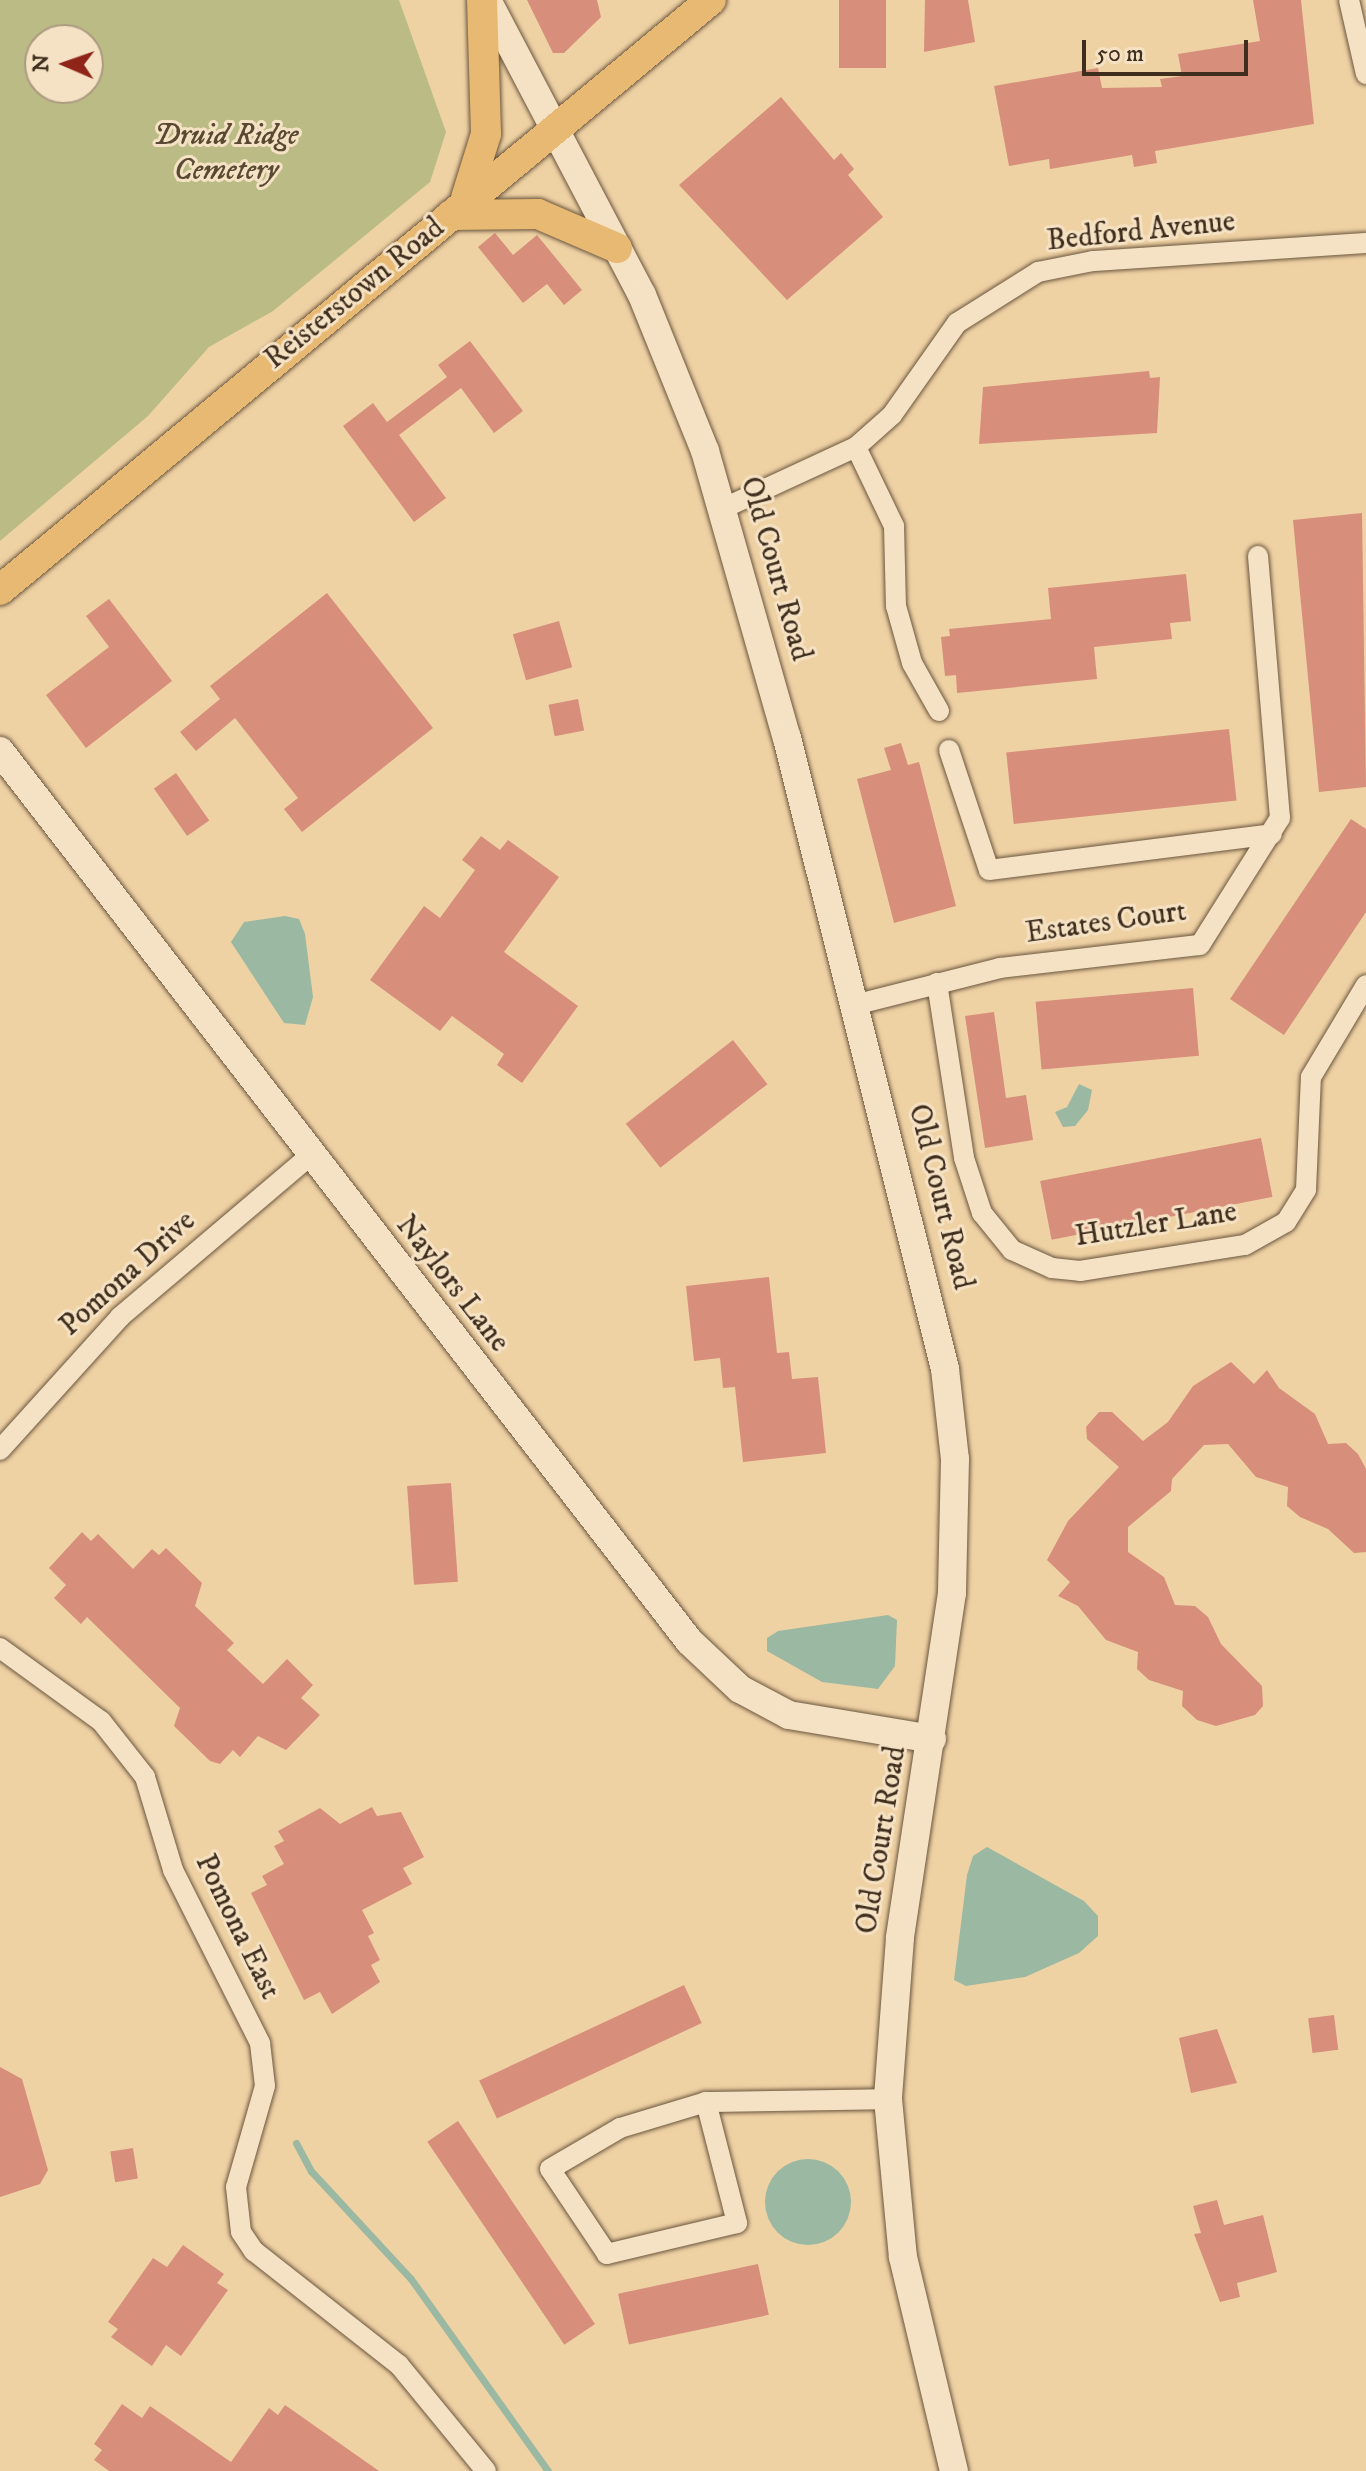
<!DOCTYPE html>
<style>
body{margin:0}
#map{position:relative;width:1366px;height:2471px;overflow:hidden;background:#efd2a4;font-family:"IM FELL DW Pica",serif}
div>[style]{position:absolute}
.green>*{inset:0;background:#babb85}
.water>*{inset:0;background:#9ab8a2}
.round{border-radius:50%}
.stream>*{height:7px;margin:-3.5px;padding:0 3.5px;transform-origin:3.5px;border-radius:3.5px;background:#9ab8a2}
.building>*{inset:0;background:#d78e7b;transform-origin:0 0}
.roads{filter:drop-shadow(0 0 2px #6b563f) drop-shadow(0 0 2px #6b563f)}
.street>*{height:20px;margin:-10px;padding:0 10px;transform-origin:10px;border-radius:10px;background:#f5e2c4}
.secondary>*{height:28px;margin:-14px;padding:0 14px;transform-origin:14px;border-radius:14px;background:#f5e2c4}
.primary>*{height:30px;margin:-15px;padding:0 15px;transform-origin:15px;border-radius:15px;background:#e8b972}
span{translate:-50% -50%;white-space:nowrap;text-align:center;line-height:1.15;-webkit-text-stroke:6px #f5e2c4;paint-order:stroke}
.park-label{font-size:30px;color:#584932;font-style:italic}
.street-label{font-size:30px;color:#3f2d1d}
.north{position:absolute;left:24px;top:24px;width:80px;height:80px;box-sizing:border-box;background:#f5e2c4;border:2px solid #ac9a81;border-radius:50%;rotate:272deg;font-size:22px;font-weight:700;line-height:32px;text-align:center;color:#3f2d1d}
.north::after{content:'';display:block;margin:auto;width:28px;height:36px;background:#8f2418;clip-path:polygon(50% 0,100% 100%,50% 72%,0 100%)}
.scale{position:absolute;left:1082px;top:40px;width:166px;height:36px;box-sizing:border-box;border:4px solid #3f2d1d;border-top:0;padding-left:10px;font-size:24px;line-height:28px;white-space:nowrap;color:#3f2d1d;-webkit-text-stroke:6px #f5e2c4;paint-order:stroke}
</style>
<div id="map">
<div class="green">
<i style="clip-path:polygon(evenodd,0 0,399px 0,446px 132px,430px 182px,273px 311px,209px 347px,148px 416px,0 541px,0 0,40px 40px,88px 40px,88px 88px,40px 88px,40px 40px)"></i>
</div>
<div class="water">
<i style="clip-path:polygon(285px 916px,299px 919px,305px 934px,313px 997px,305px 1025px,284px 1023px,231px 942px,244px 922px)"></i>
<i style="clip-path:polygon(1079px 1084px,1092px 1090px,1088px 1110px,1075px 1126px,1063px 1127px,1055px 1112px,1067px 1107px)"></i>
<i style="clip-path:polygon(888px 1615px,897px 1620px,895px 1666px,878px 1689px,822px 1682px,767px 1651px,767px 1638px,778px 1631px)"></i>
<i style="clip-path:polygon(987px 1847px,1084px 1901px,1098px 1916px,1098px 1936px,1079px 1953px,1025px 1977px,966px 1986px,954px 1980px,967px 1875px,973px 1856px)"></i>
<i class="round" style="left:765px;top:2159px;width:86px;height:86px"></i>
</div>
<div class="stream">
<i style="left:296px;top:2143px;width:32px;rotate:62deg"></i>
<i style="left:311px;top:2171px;width:147px;rotate:47.2deg"></i>
<i style="left:411px;top:2279px;width:236px;rotate:54.5deg"></i>
</div>
<div class="building">
<i style="clip-path:polygon(527px 0,597px 0,601px 17px,564px 53px,553px 53px)"></i>
<i style="left:839px;top:0;width:47px;height:68px"></i>
<i style="clip-path:polygon(925px 0,968px 0,975px 42px,924px 52px)"></i>
<i style="clip-path:polygon(1253px 0,1301px 0,1314px 124px,1155px 151px,1157px 163px,1134px 167px,1132px 155px,1050px 169px,1049px 159px,1009px 166px,994px 86px,1098px 68px,1102px 88px,1162px 87px,1160px 79px,1182px 76px,1178px 54px,1260px 41px)"></i>
<i style="clip-path:polygon(781px 97px,834px 160px,841px 153px,854px 169px,848px 175px,883px 217px,787px 300px,679px 185px)"></i>
<i style="clip-path:polygon(495px 233px,513px 255px,537px 235px,582px 290px,564px 305px,547px 284px,523px 303px,478px 247px)"></i>
<i style="clip-path:polygon(470px 341px,523px 411px,494px 433px,461px 388px,399px 435px,446px 498px,414px 522px,343px 426px,373px 403px,387px 422px,447px 377px,438px 365px)"></i>
<i style="clip-path:polygon(1149px 371px,1150px 378px,1160px 377px,1157px 433px,979px 444px,983px 387px)"></i>
<i style="clip-path:polygon(1362px 513px,1366px 787px,1319px 792px,1293px 520px)"></i>
<i style="clip-path:polygon(1186px 574px,1191px 621px,1170px 623px,1172px 639px,1094px 647px,1097px 679px,957px 693px,956px 675px,945px 676px,941px 637px,950px 636px,949px 629px,1051px 619px,1048px 588px)"></i>
<i style="clip-path:polygon(327px 593px,433px 728px,302px 832px,284px 809px,298px 798px,235px 718px,196px 751px,180px 732px,220px 699px,210px 686px)"></i>
<i style="clip-path:polygon(109px 599px,172px 681px,86px 748px,46px 695px,109px 647px,86px 616px)"></i>
<i style="left:559px;top:621px;width:48px;height:48px;rotate:74deg"></i>
<i style="left:578px;top:699px;width:32px;height:30px;rotate:79deg"></i>
<i style="left:1229px;top:729px;width:72px;height:224px;rotate:84deg"></i>
<i style="clip-path:polygon(901px 743px,908px 765px,919px 762px,956px 906px,894px 923px,857px 779px,891px 770px,884px 748px)"></i>
<i style="left:176px;top:773px;width:58px;height:27px;rotate:55deg"></i>
<i style="clip-path:polygon(1351px 819px,1366px 829px,1366px 912px,1284px 1035px,1230px 999px)"></i>
<i style="clip-path:polygon(481px 836px,500px 850px,508px 840px,559px 877px,504px 952px,578px 1006px,522px 1083px,497px 1065px,504px 1054px,452px 1016px,440px 1031px,370px 980px,424px 906px,440px 918px,475px 870px,462px 860px)"></i>
<i style="left:1193px;top:988px;width:68px;height:158px;rotate:85deg"></i>
<i style="clip-path:polygon(994px 1012px,1006px 1098px,1026px 1095px,1033px 1140px,985px 1148px,965px 1016px)"></i>
<i style="left:733px;top:1040px;width:56px;height:136px;rotate:52deg"></i>
<i style="left:1261px;top:1138px;width:60px;height:225px;rotate:79deg"></i>
<i style="clip-path:polygon(769px 1277px,777px 1353px,789px 1352px,792px 1379px,818px 1377px,826px 1453px,743px 1462px,735px 1387px,723px 1388px,720px 1358px,694px 1361px,686px 1286px)"></i>
<i style="clip-path:polygon(1231px 1362px,1254px 1384px,1267px 1370px,1279px 1388px,1315px 1414px,1328px 1444px,1346px 1443px,1358px 1454px,1366px 1469px,1366px 1552px,1354px 1553px,1328px 1529px,1300px 1517px,1287px 1506px,1288px 1487px,1256px 1477px,1228px 1444px,1204px 1445px,1172px 1479px,1171px 1491px,1128px 1527px,1128px 1552px,1164px 1577px,1175px 1605px,1195px 1606px,1208px 1617px,1221px 1644px,1262px 1686px,1263px 1706px,1255px 1715px,1216px 1726px,1197px 1720px,1182px 1706px,1183px 1691px,1149px 1680px,1137px 1669px,1138px 1652px,1106px 1640px,1078px 1606px,1058px 1596px,1070px 1582px,1047px 1560px,1068px 1521px,1119px 1467px,1087px 1439px,1086px 1427px,1099px 1412px,1112px 1412px,1143px 1441px,1168px 1422px,1193px 1386px)"></i>
<i style="left:451px;top:1483px;width:99px;height:44px;rotate:86deg"></i>
<i style="clip-path:polygon(82px 1532px,91px 1541px,98px 1534px,133px 1569px,152px 1549px,159px 1555px,166px 1548px,202px 1583px,195px 1606px,234px 1643px,227px 1650px,263px 1684px,287px 1659px,313px 1685px,301px 1698px,320px 1715px,286px 1750px,258px 1736px,240px 1757px,233px 1750px,220px 1764px,210px 1761px,174px 1726px,180px 1708px,87px 1617px,81px 1624px,54px 1598px,66px 1585px,49px 1568px)"></i>
<i style="clip-path:polygon(372px 1807px,377px 1816px,401px 1812px,424px 1857px,403px 1868px,412px 1884px,362px 1910px,374px 1933px,368px 1936px,380px 1960px,371px 1965px,380px 1982px,332px 2014px,320px 1992px,304px 2000px,251px 1893px,267px 1885px,262px 1876px,284px 1864px,274px 1846px,284px 1841px,278px 1831px,320px 1808px,340px 1824px)"></i>
<i style="left:684px;top:1985px;width:42px;height:226px;rotate:65deg"></i>
<i style="left:1334px;top:2015px;width:35px;height:26px;rotate:83deg"></i>
<i style="clip-path:polygon(1217px 2029px,1237px 2083px,1191px 2093px,1179px 2038px)"></i>
<i style="clip-path:polygon(0 2067px,22px 2079px,48px 2170px,40px 2184px,0 2197px)"></i>
<i style="left:458px;top:2121px;width:245px;height:37px;rotate:56deg"></i>
<i style="left:133px;top:2148px;width:31px;height:23px;rotate:81deg"></i>
<i style="clip-path:polygon(1217px 2200px,1224px 2225px,1263px 2215px,1277px 2272px,1237px 2283px,1240px 2297px,1220px 2302px,1194px 2234px,1201px 2233px,1193px 2206px)"></i>
<i style="clip-path:polygon(183px 2245px,224px 2274px,217px 2283px,228px 2290px,181px 2356px,166px 2345px,152px 2366px,111px 2337px,118px 2329px,108px 2322px,153px 2258px,167px 2267px)"></i>
<i style="left:758px;top:2264px;width:52px;height:143px;rotate:78deg"></i>
<i style="clip-path:polygon(122px 2404px,142px 2418px,150px 2406px,231px 2462px,269px 2408px,278px 2415px,285px 2405px,379px 2471px,109px 2471px,94px 2460px,102px 2450px,94px 2444px)"></i>
</div>
<div class="roads">
<div class="street">
<i style="left:1349px;top:0;width:76px;rotate:77.1deg"></i>
<i style="left:856px;top:447px;width:88px;rotate:64.3deg"></i>
<i style="left:894px;top:526px;width:80px;rotate:88.6deg"></i>
<i style="left:896px;top:606px;width:59px;rotate:74.3deg"></i>
<i style="left:912px;top:663px;width:55px;rotate:60.6deg"></i>
<i style="left:724px;top:508px;width:145px;rotate:-24.8deg"></i>
<i style="left:856px;top:447px;width:48px;rotate:-41.6deg"></i>
<i style="left:892px;top:415px;width:113px;rotate:-54.8deg"></i>
<i style="left:957px;top:323px;width:96px;rotate:-32.2deg"></i>
<i style="left:1038px;top:272px;width:56px;rotate:-11.3deg"></i>
<i style="left:1093px;top:261px;width:274px;rotate:-3.8deg"></i>
<i style="left:949px;top:750px;width:126px;rotate:71.6deg"></i>
<i style="left:989px;top:870px;width:285px;rotate:-7.2deg"></i>
<i style="left:937px;top:983px;width:177px;rotate:81.2deg"></i>
<i style="left:964px;top:1158px;width:58px;rotate:71.9deg"></i>
<i style="left:982px;top:1213px;width:48px;rotate:51deg"></i>
<i style="left:1012px;top:1250px;width:44px;rotate:24.2deg"></i>
<i style="left:1052px;top:1268px;width:28px;rotate:6deg"></i>
<i style="left:1080px;top:1271px;width:167px;rotate:-9deg"></i>
<i style="left:1245px;top:1245px;width:47px;rotate:-29.3deg"></i>
<i style="left:1286px;top:1222px;width:38px;rotate:-58deg"></i>
<i style="left:1306px;top:1190px;width:113px;rotate:-87.5deg"></i>
<i style="left:1311px;top:1077px;width:107px;rotate:-59.1deg"></i>
<i style="left:854px;top:1005px;width:151px;rotate:-14.2deg"></i>
<i style="left:1000px;top:968px;width:201px;rotate:-6.6deg"></i>
<i style="left:1200px;top:945px;width:150px;rotate:-57.8deg"></i>
<i style="left:1280px;top:818px;width:263px;rotate:-94.8deg"></i>
<i style="left:0;top:1450px;width:179px;rotate:-47.9deg"></i>
<i style="left:120px;top:1317px;width:249px;rotate:-40.3deg"></i>
<i style="left:0;top:1648px;width:125px;rotate:35.9deg"></i>
<i style="left:101px;top:1721px;width:71px;rotate:51.8deg"></i>
<i style="left:145px;top:1777px;width:97px;rotate:73.2deg"></i>
<i style="left:173px;top:1870px;width:194px;rotate:63.3deg"></i>
<i style="left:260px;top:2043px;width:43px;rotate:83.4deg"></i>
<i style="left:265px;top:2086px;width:105px;rotate:106deg"></i>
<i style="left:236px;top:2187px;width:45px;rotate:83.7deg"></i>
<i style="left:241px;top:2232px;width:23px;rotate:56deg"></i>
<i style="left:254px;top:2251px;width:184px;rotate:38.2deg"></i>
<i style="left:399px;top:2365px;width:137px;rotate:50.6deg"></i>
<i style="left:706px;top:2102px;width:125px;rotate:75.6deg"></i>
<i style="left:737px;top:2223px;width:134px;rotate:166.6deg"></i>
<i style="left:607px;top:2254px;width:102px;rotate:-123.8deg"></i>
<i style="left:550px;top:2169px;width:81px;rotate:-30.4deg"></i>
<i style="left:620px;top:2128px;width:90px;rotate:-16.8deg"></i>
<i style="left:706px;top:2102px;width:182px;rotate:-0.9deg"></i>
</div>
<div class="secondary">
<i style="left:487px;top:0;width:333px;rotate:62.3deg"></i>
<i style="left:642px;top:295px;width:168px;rotate:68deg"></i>
<i style="left:705px;top:451px;width:298px;rotate:74.1deg"></i>
<i style="left:787px;top:738px;width:650px;rotate:75.94deg"></i>
<i style="left:945px;top:1369px;width:91px;rotate:83.7deg"></i>
<i style="left:955px;top:1459px;width:134px;rotate:91.3deg"></i>
<i style="left:952px;top:1593px;width:349px;rotate:98.6deg"></i>
<i style="left:900px;top:1938px;width:161px;rotate:94.3deg"></i>
<i style="left:888px;top:2099px;width:159px;rotate:84.6deg"></i>
<i style="left:903px;top:2257px;width:220px;rotate:76.6deg"></i>
<i style="left:0;top:751px;width:1126px;rotate:52.25deg"></i>
<i style="left:689px;top:1641px;width:70px;rotate:43.3deg"></i>
<i style="left:740px;top:1689px;width:55px;rotate:28deg"></i>
<i style="left:789px;top:1715px;width:145px;rotate:9.5deg"></i>
</div>
<div class="primary">
<i style="left:466px;top:198px;width:67px;rotate:-72.6deg"></i>
<i style="left:486px;top:134px;width:134px;rotate:-91.7deg"></i>
<i style="left:451px;top:215px;width:87px;rotate:-0.7deg"></i>
<i style="left:538px;top:214px;width:86px;rotate:23.3deg"></i>
<i style="left:0;top:590px;width:924px;rotate:-39.69deg"></i>
</div>
</div>
<div class="park-label">
<span style="left:226px;top:153px">Druid Ridge<br>Cemetery</span>
</div>
<div class="street-label">
<span style="left:1141px;top:232px;rotate:-6deg">Bedford Avenue</span>
<span style="left:355px;top:294px;rotate:-39deg">Reisterstown Road</span>
<span style="left:775px;top:569px;rotate:74deg">Old Court Road</span>
<span style="left:1106px;top:923px;rotate:-8deg">Estates Court</span>
<span style="left:940px;top:1197px;rotate:76deg">Old Court Road</span>
<span style="left:1156px;top:1225px;rotate:-9deg">Hutzler Lane</span>
<span style="left:128px;top:1274px;rotate:-42deg">Pomona Drive</span>
<span style="left:452px;top:1284px;rotate:52deg">Naylors Lane</span>
<span style="left:882px;top:1840px;rotate:-81deg">Old Court Road</span>
<span style="left:237px;top:1927px;rotate:64deg">Pomona East</span>
</div>
<div class="north">N</div>
<div class="scale">50 m</div>
</div>
